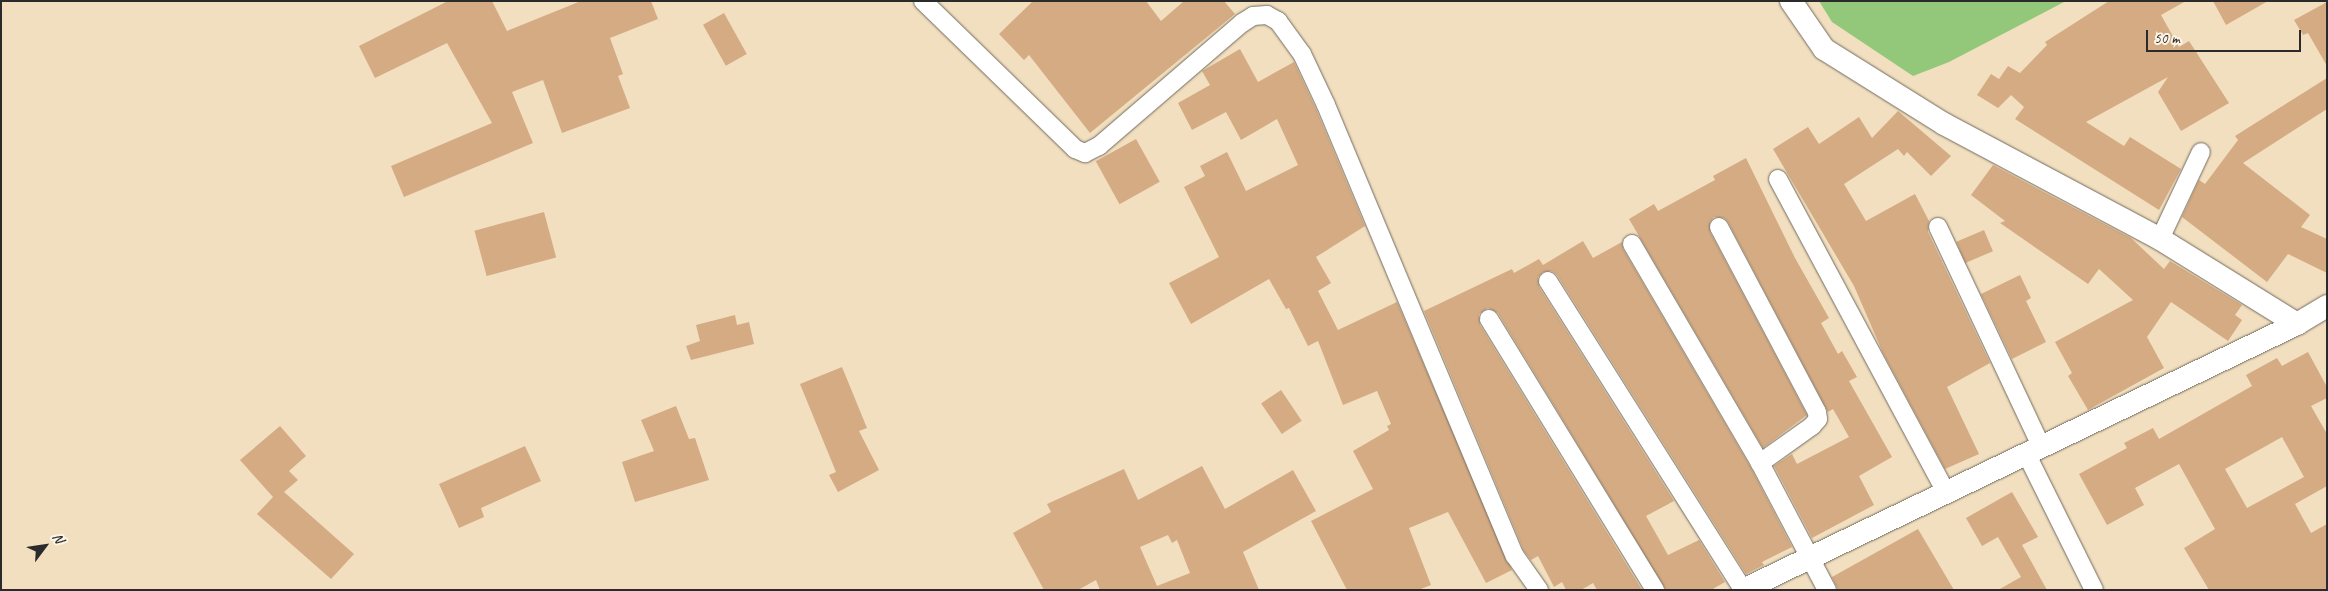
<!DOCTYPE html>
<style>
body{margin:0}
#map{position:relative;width:2328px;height:591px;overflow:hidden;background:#f2dfbf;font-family:Caveat,sans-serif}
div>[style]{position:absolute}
.green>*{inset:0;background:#93c87a}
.building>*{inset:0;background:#d5ab83;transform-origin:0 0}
.roads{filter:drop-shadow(0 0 1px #716a5f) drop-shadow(0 0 1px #716a5f)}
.minor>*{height:18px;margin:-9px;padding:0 9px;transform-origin:9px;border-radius:9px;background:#fff}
.tertiary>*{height:22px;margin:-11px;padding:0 11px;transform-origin:11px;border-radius:11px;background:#fff}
span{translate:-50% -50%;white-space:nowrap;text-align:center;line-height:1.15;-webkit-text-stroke:4.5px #fcf5e5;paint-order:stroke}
.frame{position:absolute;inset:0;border:2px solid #2b2b2b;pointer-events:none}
.north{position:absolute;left:20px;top:521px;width:50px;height:50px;-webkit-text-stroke:4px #fcf5e5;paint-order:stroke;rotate:59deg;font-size:14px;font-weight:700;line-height:20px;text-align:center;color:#2b2b2b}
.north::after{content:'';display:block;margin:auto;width:18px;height:22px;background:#2b2b2b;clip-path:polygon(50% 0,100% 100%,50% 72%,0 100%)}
.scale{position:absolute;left:2146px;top:30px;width:155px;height:22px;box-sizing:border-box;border:2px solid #2b2b2b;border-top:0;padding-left:6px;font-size:15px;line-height:18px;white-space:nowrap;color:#2b2b2b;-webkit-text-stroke:4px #fcf5e5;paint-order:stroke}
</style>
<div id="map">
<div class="green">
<i style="clip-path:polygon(1819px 1px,2066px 1px,1949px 62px,1913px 76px,1832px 22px)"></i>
</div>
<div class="building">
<i style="clip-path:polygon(448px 1px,492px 1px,507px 31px,581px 1px,651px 1px,658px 19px,610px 38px,623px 74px,618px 76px,630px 108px,562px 133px,543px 80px,512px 92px,533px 143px,404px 197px,391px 166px,492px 123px,447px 43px,375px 78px,359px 46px)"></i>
<i style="clip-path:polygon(1033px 1px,1146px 1px,1161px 21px,1184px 1px,1224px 1px,1235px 14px,1090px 133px,1029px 55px,1024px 60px,999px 34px)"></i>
<i style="clip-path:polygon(2109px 1px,2186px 1px,2161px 15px,2179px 47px,2189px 41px,2229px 103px,2181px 131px,2158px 92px,2168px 77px,2086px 122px,2124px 146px,2130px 137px,2181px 169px,2159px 210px,2015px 119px,2024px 107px,2011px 95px,1998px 108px,1977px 95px,1991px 74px,1999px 79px,2008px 66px,2020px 73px,2047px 45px,2045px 42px)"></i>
<i style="clip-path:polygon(2213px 1px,2268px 1px,2226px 25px)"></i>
<i style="clip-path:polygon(2327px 2px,2327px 66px,2308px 33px,2303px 35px,2294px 20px)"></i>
<i style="left:724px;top:13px;width:47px;height:24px;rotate:61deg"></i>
<i style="clip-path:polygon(1240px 49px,1258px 82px,1294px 62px,1316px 109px,1365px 226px,1316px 257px,1331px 283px,1318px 291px,1338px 330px,1397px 302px,1512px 570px,1486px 583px,1448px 512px,1409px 528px,1431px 585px,1418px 590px,1347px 590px,1311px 521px,1373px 489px,1353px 451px,1389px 430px,1387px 426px,1391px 424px,1377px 391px,1343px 405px,1318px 341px,1308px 346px,1289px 308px,1286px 309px,1269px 279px,1191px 324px,1169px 283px,1219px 257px,1184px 187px,1205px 176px,1200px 166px,1227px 152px,1246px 191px,1298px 165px,1277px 119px,1241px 140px,1226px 112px,1192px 130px,1178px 103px,1210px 85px,1202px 71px)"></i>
<i style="clip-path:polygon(2327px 78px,2327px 109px,2243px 163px,2310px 215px,2301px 227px,2327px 239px,2327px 273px,2288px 254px,2267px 282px,2182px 217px,2199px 180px,2205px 184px,2238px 140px,2235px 136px)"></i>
<i style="clip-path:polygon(1898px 111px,1951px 156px,1931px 176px,1907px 152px,1904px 156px,1898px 149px,1844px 184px,1866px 221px,1915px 194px,1929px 221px,1928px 232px,1990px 363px,1947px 387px,1979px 454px,1945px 469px,1883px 353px,1854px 286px,1773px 149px,1808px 127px,1819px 144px,1859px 117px,1872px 138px)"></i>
<i style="left:1136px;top:139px;width:49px;height:46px;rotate:61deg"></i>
<i style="clip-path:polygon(1746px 158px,1795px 258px,1829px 318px,1821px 323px,1838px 354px,1842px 351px,1857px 377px,1849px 381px,1892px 457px,1859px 476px,1874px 505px,1812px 538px,1774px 466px,1792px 454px,1797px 464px,1849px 437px,1833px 409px,1828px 412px,1728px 222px,1724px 218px,1714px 217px,1710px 222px,1710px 232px,1807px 415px,1763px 448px,1629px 219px,1654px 204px,1658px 211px,1715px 180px,1713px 176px)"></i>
<i style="clip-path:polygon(1993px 165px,2131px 238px,2164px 269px,2170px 261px,2242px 305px,2235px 315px,2242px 320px,2228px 341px,2171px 302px,2147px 337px,2164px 368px,2088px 410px,2068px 376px,2072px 373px,2055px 342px,2133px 300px,2099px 269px,2088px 284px,2000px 223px,2005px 221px,1971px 195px)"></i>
<i style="left:544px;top:212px;width:47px;height:72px;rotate:75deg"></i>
<i style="left:1984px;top:230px;width:23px;height:30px;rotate:67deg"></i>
<i style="clip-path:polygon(1583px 241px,1593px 258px,1622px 242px,1623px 249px,1751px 468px,1792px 547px,1762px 562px,1764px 565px,1746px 574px,1557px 275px,1552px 271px,1543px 272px,1538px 277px,1539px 287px,1674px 501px,1646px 516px,1668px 555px,1699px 540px,1725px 582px,1711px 590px,1666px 590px,1498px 313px,1488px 308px,1479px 314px,1480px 325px,1642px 590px,1597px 590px,1593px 583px,1581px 590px,1566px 590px,1562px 582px,1554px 587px,1538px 556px,1531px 560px,1524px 551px,1424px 311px,1512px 269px,1514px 273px,1539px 259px,1543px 265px)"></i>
<i style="clip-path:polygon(2020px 275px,2031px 298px,2026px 301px,2046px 342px,2012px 359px,1981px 294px)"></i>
<i style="clip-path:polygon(735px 315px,737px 325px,749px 322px,754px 344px,691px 360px,686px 346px,700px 341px,696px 325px)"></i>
<i style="clip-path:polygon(evenodd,2308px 352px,2327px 387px,2327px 398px,2311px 406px,2327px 434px,2327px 486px,2295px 504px,2311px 533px,2327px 524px,2327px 590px,2209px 590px,2184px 548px,2215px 529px,2179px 464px,2135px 488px,2144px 505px,2107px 525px,2079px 474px,2127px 448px,2124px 443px,2153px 428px,2159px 439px,2252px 386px,2246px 375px,2277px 358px,2282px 366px,2308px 352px,2282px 437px,2304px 477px,2247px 508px,2225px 469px,2282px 437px)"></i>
<i style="clip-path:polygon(842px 367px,867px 428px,859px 431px,879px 470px,838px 492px,829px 475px,836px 472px,800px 384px)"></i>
<i style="left:1281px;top:390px;width:37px;height:24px;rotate:56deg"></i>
<i style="clip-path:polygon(676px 406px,689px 439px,695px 438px,709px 480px,635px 502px,622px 462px,654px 451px,641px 420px)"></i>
<i style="clip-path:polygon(280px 426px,306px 456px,289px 471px,298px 480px,284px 492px,354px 554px,331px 579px,257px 514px,273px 497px,240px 460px)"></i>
<i style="clip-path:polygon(525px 446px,541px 481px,481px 508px,484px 517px,459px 528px,439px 484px)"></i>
<i style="clip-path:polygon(evenodd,1202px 466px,1225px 509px,1293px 470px,1316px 511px,1243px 552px,1259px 590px,1100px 590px,1096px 580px,1078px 590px,1044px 590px,1013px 533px,1051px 512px,1047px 504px,1124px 469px,1138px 500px,1202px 466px,1168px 535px,1172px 543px,1177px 540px,1190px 573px,1157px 586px,1140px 547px,1168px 535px)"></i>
<i style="clip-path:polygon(2012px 492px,2038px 537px,2022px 545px,2047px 590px,1998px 590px,2021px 577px,1998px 537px,1982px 546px,1966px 518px)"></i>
<i style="clip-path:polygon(1918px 529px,1954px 590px,1838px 590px,1832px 577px)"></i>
</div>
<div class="roads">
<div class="minor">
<i style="left:923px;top:1px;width:212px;rotate:44.2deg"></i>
<i style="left:1075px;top:149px;width:11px;rotate:22deg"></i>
<i style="left:1085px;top:153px;width:16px;rotate:-27deg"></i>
<i style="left:1099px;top:146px;width:189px;rotate:-40.7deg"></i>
<i style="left:1242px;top:23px;width:13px;rotate:-32deg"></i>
<i style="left:1253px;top:16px;width:14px;rotate:-4deg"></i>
<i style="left:1267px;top:15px;width:13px;rotate:29deg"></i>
<i style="left:1278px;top:21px;width:41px;rotate:54deg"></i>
<i style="left:1302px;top:54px;width:56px;rotate:64.8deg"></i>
<i style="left:1326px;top:105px;width:489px;rotate:67.3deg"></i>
<i style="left:1515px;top:556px;width:42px;rotate:54.8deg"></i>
<i style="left:1778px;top:179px;width:355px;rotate:61.8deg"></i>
<i style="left:1719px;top:227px;width:209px;rotate:62.1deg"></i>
<i style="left:1817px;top:412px;width:7px;rotate:82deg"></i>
<i style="left:1818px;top:419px;width:9px;rotate:131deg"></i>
<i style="left:1812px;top:426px;width:64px;rotate:144.6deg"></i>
<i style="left:1938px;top:227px;width:242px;rotate:64.8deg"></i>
<i style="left:2160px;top:239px;width:96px;rotate:-64.8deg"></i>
<i style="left:1632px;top:244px;width:254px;rotate:59.7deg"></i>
<i style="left:1760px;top:463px;width:144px;rotate:62.2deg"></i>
<i style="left:1548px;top:281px;width:365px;rotate:57.7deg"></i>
<i style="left:1489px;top:319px;width:318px;rotate:58.5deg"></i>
<i style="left:2026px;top:453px;width:153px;rotate:63.6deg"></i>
</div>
<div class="tertiary">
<i style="left:1791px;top:1px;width:58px;rotate:55.5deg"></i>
<i style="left:1824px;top:49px;width:142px;rotate:32deg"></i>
<i style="left:1944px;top:124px;width:245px;rotate:28deg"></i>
<i style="left:2160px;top:239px;width:161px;rotate:31.8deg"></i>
<i style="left:1743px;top:590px;width:615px;rotate:-25.65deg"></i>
<i style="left:2297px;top:324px;width:35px;rotate:-31deg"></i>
</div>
</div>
<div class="frame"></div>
<div class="north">N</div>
<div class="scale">50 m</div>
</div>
